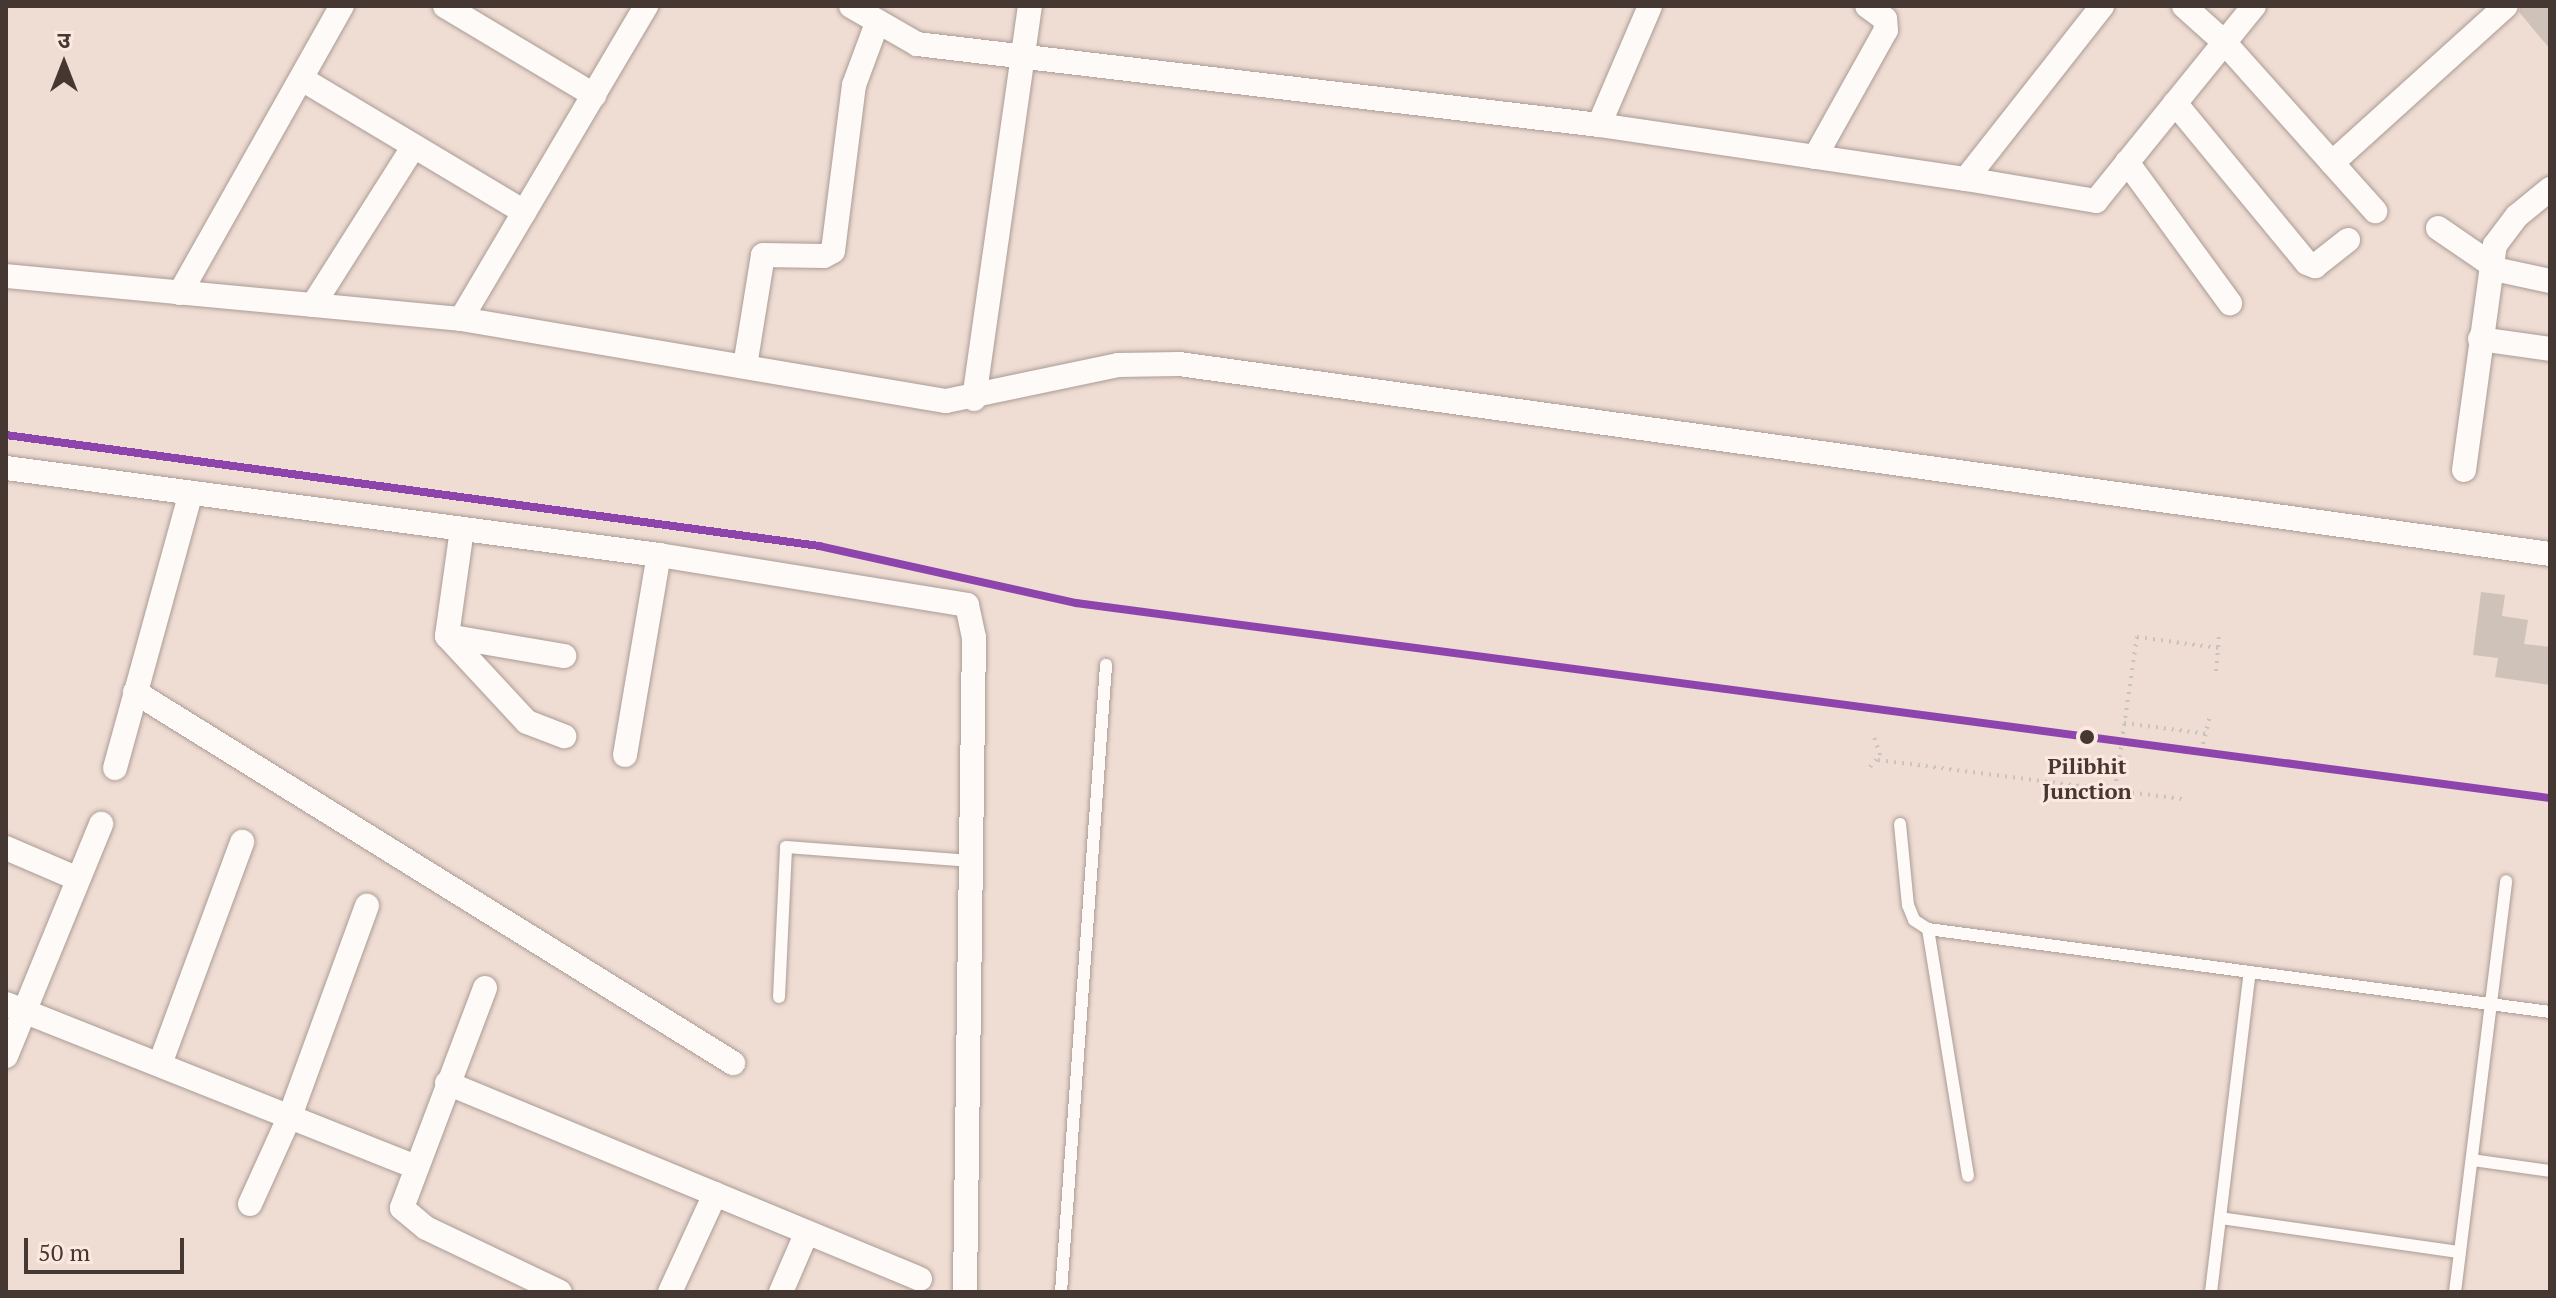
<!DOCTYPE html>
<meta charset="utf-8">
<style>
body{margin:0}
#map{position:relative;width:2556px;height:1298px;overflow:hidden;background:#efdcd3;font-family:"PT Serif","Noto Sans Devanagari",serif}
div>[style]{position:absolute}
.building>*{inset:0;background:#cfc2b9}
.path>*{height:4px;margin-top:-2px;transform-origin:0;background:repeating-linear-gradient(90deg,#c9c3c0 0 2px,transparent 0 8px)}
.roads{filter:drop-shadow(0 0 2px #aa9c95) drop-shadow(0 0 2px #aa9c95)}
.lane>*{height:12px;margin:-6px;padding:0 6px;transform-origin:6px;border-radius:6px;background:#fdfaf8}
.street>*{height:24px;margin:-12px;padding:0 12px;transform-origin:12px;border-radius:12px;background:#fdfaf8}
.rail-1>*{height:8px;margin:-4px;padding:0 4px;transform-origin:4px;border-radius:4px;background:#8e44ad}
.dots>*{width:22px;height:22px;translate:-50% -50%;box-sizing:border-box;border:4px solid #fde8df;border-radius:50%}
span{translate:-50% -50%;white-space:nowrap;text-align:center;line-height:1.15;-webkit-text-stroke:6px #fde8df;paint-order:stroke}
.stop-label{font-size:22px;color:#453731;font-weight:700}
.frame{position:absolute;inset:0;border:8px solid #453731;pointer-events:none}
.north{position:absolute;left:24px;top:24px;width:80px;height:80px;-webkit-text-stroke:6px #fde8df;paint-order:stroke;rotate:0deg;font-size:22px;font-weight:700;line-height:32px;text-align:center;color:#453731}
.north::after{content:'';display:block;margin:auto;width:28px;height:36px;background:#453731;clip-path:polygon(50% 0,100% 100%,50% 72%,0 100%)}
.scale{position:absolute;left:24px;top:1238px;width:160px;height:36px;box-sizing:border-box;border:4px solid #453731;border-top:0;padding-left:10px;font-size:24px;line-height:28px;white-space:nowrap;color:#453731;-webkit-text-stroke:6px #fde8df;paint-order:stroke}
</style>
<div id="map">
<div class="building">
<i style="clip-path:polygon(2521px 6px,2550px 6px,2550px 49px,2519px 12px)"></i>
<i style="clip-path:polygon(2481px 592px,2505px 595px,2502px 616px,2528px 620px,2524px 644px,2550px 647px,2550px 685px,2495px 677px,2498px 658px,2473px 655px)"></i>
</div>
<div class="path">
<i style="left:2216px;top:671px;width:34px;rotate:-85deg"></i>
<i style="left:2124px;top:723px;width:85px;rotate:7.5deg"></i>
<i style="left:2203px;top:744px;width:29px;rotate:-76deg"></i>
<i style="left:1878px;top:760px;width:307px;rotate:7.3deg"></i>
<i style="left:1870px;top:767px;width:16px;rotate:-50deg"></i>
<i style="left:1880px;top:755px;width:22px;rotate:-108deg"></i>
<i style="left:2115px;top:789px;width:154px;rotate:-81.8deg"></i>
<i style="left:2137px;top:637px;width:83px;rotate:7.6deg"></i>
</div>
<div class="roads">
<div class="lane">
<i style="left:1900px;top:824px;width:81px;rotate:84.4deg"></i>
<i style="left:1908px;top:905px;width:16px;rotate:68deg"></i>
<i style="left:1914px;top:920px;width:17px;rotate:33deg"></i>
<i style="left:1928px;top:929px;width:628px;rotate:7.6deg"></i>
<i style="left:1928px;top:929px;width:250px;rotate:80.8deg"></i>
<i style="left:779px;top:997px;width:150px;rotate:-87.3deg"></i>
<i style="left:786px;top:847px;width:186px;rotate:4.3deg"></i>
<i style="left:2472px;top:1160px;width:79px;rotate:8deg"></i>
<i style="left:2220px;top:1218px;width:242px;rotate:8.1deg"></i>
<i style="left:1061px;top:1292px;width:629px;rotate:-85.89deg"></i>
<i style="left:2211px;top:1292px;width:322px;rotate:-83.1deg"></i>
<i style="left:2455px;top:1292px;width:414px;rotate:-82.9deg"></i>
</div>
<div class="street">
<i style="left:445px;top:6px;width:174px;rotate:30.9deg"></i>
<i style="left:851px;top:6px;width:76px;rotate:29.9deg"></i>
<i style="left:917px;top:44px;width:687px;rotate:6.77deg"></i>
<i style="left:1599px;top:125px;width:129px;rotate:-66.8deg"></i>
<i style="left:2184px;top:6px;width:54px;rotate:42deg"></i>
<i style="left:2224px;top:42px;width:227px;rotate:48.2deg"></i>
<i style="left:302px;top:79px;width:259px;rotate:30.9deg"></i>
<i style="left:2175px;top:103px;width:207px;rotate:50.5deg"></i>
<i style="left:2307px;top:263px;width:9px;rotate:21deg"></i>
<i style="left:2315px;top:266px;width:42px;rotate:-38.2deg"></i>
<i style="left:1599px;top:125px;width:371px;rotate:8.4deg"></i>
<i style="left:1966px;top:179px;width:220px;rotate:-51.8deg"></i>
<i style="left:1815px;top:157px;width:145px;rotate:-60.8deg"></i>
<i style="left:1886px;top:30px;width:11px;rotate:-95deg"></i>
<i style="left:1885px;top:19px;width:22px;rotate:-144deg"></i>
<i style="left:2127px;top:162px;width:175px;rotate:53.9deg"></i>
<i style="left:2332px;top:163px;width:234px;rotate:-42.1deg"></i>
<i style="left:1966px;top:179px;width:132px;rotate:9.6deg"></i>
<i style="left:2096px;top:201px;width:251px;rotate:-51deg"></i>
<i style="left:2438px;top:228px;width:74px;rotate:34.5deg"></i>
<i style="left:2499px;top:270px;width:52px;rotate:12.2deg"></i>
<i style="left:6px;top:276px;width:457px;rotate:5.4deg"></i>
<i style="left:461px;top:319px;width:492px;rotate:9.6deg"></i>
<i style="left:946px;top:401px;width:176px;rotate:-11.8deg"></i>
<i style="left:1118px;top:365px;width:61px;rotate:-0.9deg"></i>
<i style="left:1179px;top:364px;width:1384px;rotate:7.89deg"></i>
<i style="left:180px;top:293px;width:330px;rotate:-60.6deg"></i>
<i style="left:313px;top:305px;width:188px;rotate:-57.6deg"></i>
<i style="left:461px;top:319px;width:364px;rotate:-59.4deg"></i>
<i style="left:2480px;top:339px;width:71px;rotate:8.1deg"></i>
<i style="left:745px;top:366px;width:112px;rotate:-80.8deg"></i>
<i style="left:763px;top:255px;width:61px;rotate:0.9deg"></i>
<i style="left:824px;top:256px;width:10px;rotate:-29deg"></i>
<i style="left:833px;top:251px;width:167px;rotate:-82.8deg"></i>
<i style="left:854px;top:85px;width:66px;rotate:-69.6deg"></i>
<i style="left:974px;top:399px;width:397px;rotate:-81.9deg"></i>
<i style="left:6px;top:468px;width:659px;rotate:7.59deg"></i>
<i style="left:659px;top:555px;width:312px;rotate:9.2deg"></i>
<i style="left:967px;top:605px;width:33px;rotate:78deg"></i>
<i style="left:974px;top:637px;width:655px;rotate:90.79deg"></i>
<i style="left:2464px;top:470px;width:227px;rotate:-82.2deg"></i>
<i style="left:2495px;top:245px;width:36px;rotate:-53deg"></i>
<i style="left:2517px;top:216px;width:43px;rotate:-39.3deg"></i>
<i style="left:462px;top:529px;width:108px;rotate:98deg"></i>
<i style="left:447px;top:636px;width:117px;rotate:47.1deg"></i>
<i style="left:527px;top:722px;width:40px;rotate:21deg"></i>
<i style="left:447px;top:636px;width:119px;rotate:9.7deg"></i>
<i style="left:135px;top:692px;width:704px;rotate:31.82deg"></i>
<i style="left:625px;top:755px;width:203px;rotate:-80.4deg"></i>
<i style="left:115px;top:768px;width:283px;rotate:-74.6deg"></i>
<i style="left:6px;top:848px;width:78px;rotate:23.3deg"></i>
<i style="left:485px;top:988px;width:235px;rotate:110.7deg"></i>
<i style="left:402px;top:1208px;width:31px;rotate:40deg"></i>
<i style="left:426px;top:1228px;width:148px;rotate:25.5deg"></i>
<i style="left:6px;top:1004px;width:440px;rotate:21.7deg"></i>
<i style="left:6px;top:1056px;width:251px;rotate:-67.7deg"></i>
<i style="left:160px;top:1064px;width:237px;rotate:-69.7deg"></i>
<i style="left:447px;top:1083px;width:512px;rotate:22.51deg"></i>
<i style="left:250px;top:1204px;width:97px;rotate:-65.6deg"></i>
<i style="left:290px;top:1116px;width:224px;rotate:-69.9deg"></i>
<i style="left:670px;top:1292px;width:108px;rotate:-65.3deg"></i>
<i style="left:781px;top:1292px;width:65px;rotate:-66.6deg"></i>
</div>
</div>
<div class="rail-1">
<i style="left:6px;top:435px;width:821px;rotate:7.77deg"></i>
<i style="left:819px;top:546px;width:263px;rotate:12.5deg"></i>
<i style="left:1076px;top:603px;width:1487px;rotate:7.54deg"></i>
</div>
<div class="dots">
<i style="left:2087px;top:737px;background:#453731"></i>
</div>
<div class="stop-label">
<span style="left:2087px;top:778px">Pilibhit<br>Junction</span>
</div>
<div class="frame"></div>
<div class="north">उ</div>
<div class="scale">50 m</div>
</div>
